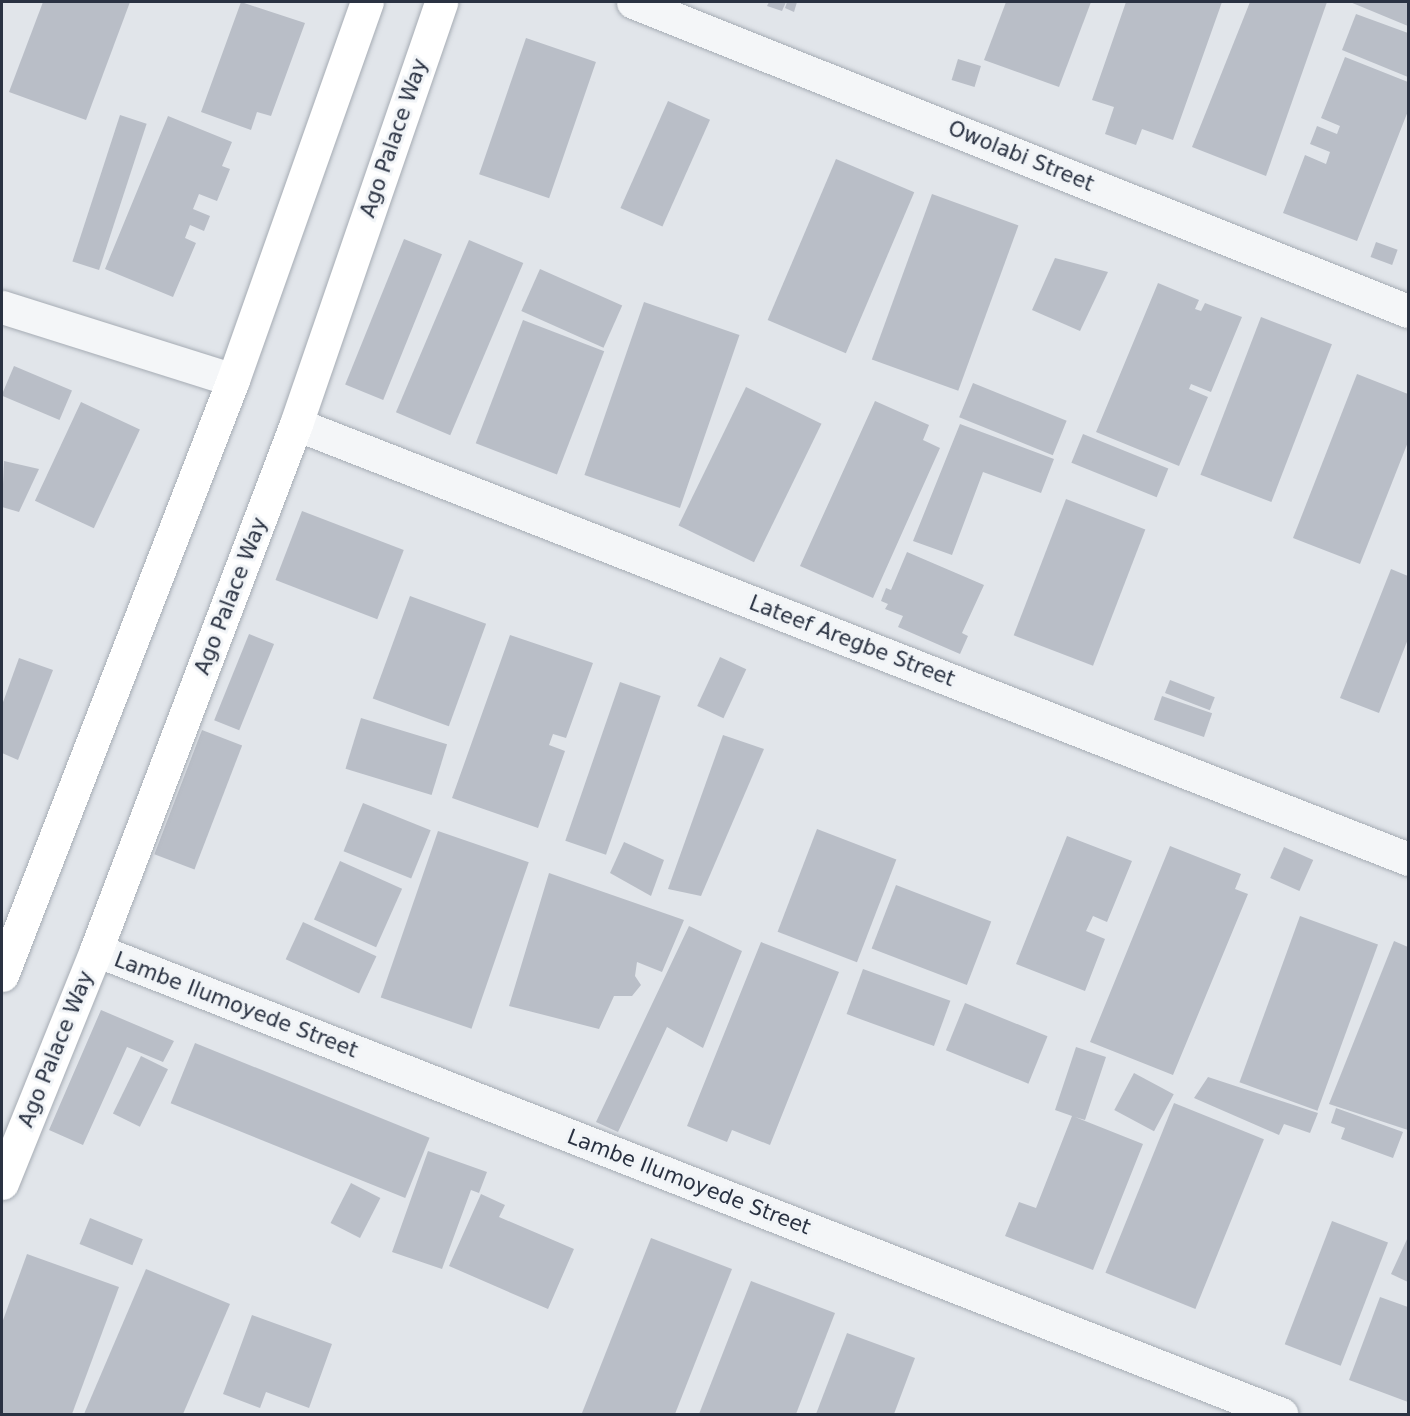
<!DOCTYPE html>
<style>
body{margin:0}
#map{position:relative;width:1410px;height:1416px;overflow:hidden;background:#e1e5ea;font-family:"DejaVu Sans",sans-serif}
div>[style]{position:absolute}
.building>*{inset:0;background:#b9bec7;transform-origin:0 0}
.roads{filter:drop-shadow(0 0 2px #a6acb4) drop-shadow(0 0 2px #a6acb4)}
.street>*{height:33px;margin:-16.5px;padding:0 16.5px;transform-origin:16.5px;border-radius:16.5px;background:#f4f6f8}
.secondary>*{height:33px;margin:-16.5px;padding:0 16.5px;transform-origin:16.5px;border-radius:16.5px;background:#fff}
span{translate:-50% -50%;white-space:nowrap;text-align:center;line-height:1.15;-webkit-text-stroke:6px #f1f4f7;paint-order:stroke}
.street-label{font-size:21px;color:#2a3242}
.frame{position:absolute;inset:0;border:3px solid #2a3242;pointer-events:none}
</style>
<div id="map">
<div class="building">
<i style="clip-path:polygon(43px 2px,130px 2px,86px 120px,9px 92px)"></i>
<i style="clip-path:polygon(241px 2px,305px 23px,271px 116px,257px 112px,251px 130px,201px 112px)"></i>
<i style="clip-path:polygon(769px 2px,786px 2px,782px 11px,767px 6px)"></i>
<i style="clip-path:polygon(787px 2px,797px 2px,794px 12px,785px 8px)"></i>
<i style="clip-path:polygon(1006px 2px,1091px 2px,1059px 87px,984px 60px)"></i>
<i style="clip-path:polygon(1126px 2px,1222px 2px,1173px 140px,1142px 129px,1136px 145px,1105px 134px,1114px 107px,1092px 100px)"></i>
<i style="clip-path:polygon(1250px 2px,1327px 2px,1266px 176px,1192px 147px)"></i>
<i style="clip-path:polygon(1350px 2px,1408px 2px,1408px 26px)"></i>
<i style="clip-path:polygon(1356px 14px,1408px 33px,1408px 77px,1342px 50px)"></i>
<i style="left:526px;top:38px;width:74px;height:144px;rotate:19deg"></i>
<i style="clip-path:polygon(1345px 57px,1408px 82px,1408px 111px,1357px 241px,1283px 213px,1305px 155px,1326px 164px,1330px 152px,1310px 144px,1317px 126px,1337px 134px,1340px 126px,1321px 118px)"></i>
<i style="left:958px;top:59px;width:24px;height:22px;rotate:17deg"></i>
<i style="left:668px;top:101px;width:46px;height:117px;rotate:24deg"></i>
<i style="left:120px;top:115px;width:28px;height:154px;rotate:18deg"></i>
<i style="clip-path:polygon(168px 116px,232px 142px,222px 166px,230px 169px,217px 201px,199px 194px,193px 209px,210px 216px,204px 231px,190px 225px,185px 238px,196px 243px,173px 297px,105px 269px)"></i>
<i style="left:836px;top:159px;width:85px;height:175px;rotate:23deg"></i>
<i style="left:932px;top:194px;width:92px;height:176px;rotate:20deg"></i>
<i style="left:404px;top:239px;width:41px;height:157px;rotate:22deg"></i>
<i style="left:469px;top:240px;width:59px;height:187px;rotate:23deg"></i>
<i style="left:1376px;top:242px;width:23px;height:16px;rotate:20deg"></i>
<i style="clip-path:polygon(1055px 258px,1108px 272px,1080px 331px,1032px 310px)"></i>
<i style="left:540px;top:269px;width:90px;height:46px;rotate:24deg"></i>
<i style="clip-path:polygon(1158px 283px,1199px 300px,1195px 309px,1201px 311px,1205px 303px,1242px 317px,1211px 392px,1191px 384px,1189px 389px,1208px 397px,1179px 466px,1096px 432px)"></i>
<i style="left:644px;top:302px;width:101px;height:183px;rotate:19deg"></i>
<i style="left:1261px;top:317px;width:76px;height:169px;rotate:21deg"></i>
<i style="left:523px;top:320px;width:87px;height:132px;rotate:21deg"></i>
<i style="left:14px;top:366px;width:63px;height:32px;rotate:23deg"></i>
<i style="clip-path:polygon(1357px 374px,1408px 394px,1408px 442px,1360px 564px,1293px 538px)"></i>
<i style="left:973px;top:383px;width:101px;height:37px;rotate:22deg"></i>
<i style="left:746px;top:387px;width:84px;height:154px;rotate:26deg"></i>
<i style="clip-path:polygon(875px 401px,929px 425px,923px 440px,940px 448px,873px 598px,800px 566px)"></i>
<i style="left:81px;top:402px;width:65px;height:109px;rotate:25deg"></i>
<i style="clip-path:polygon(960px 424px,1054px 459px,1041px 493px,983px 472px,952px 555px,913px 541px)"></i>
<i style="left:1083px;top:434px;width:92px;height:31px;rotate:22deg"></i>
<i style="clip-path:polygon(4px 461px,39px 469px,19px 512px,2px 507px)"></i>
<i style="left:1066px;top:499px;width:85px;height:146px;rotate:21deg"></i>
<i style="left:302px;top:511px;width:109px;height:74px;rotate:21deg"></i>
<i style="clip-path:polygon(907px 552px,984px 585px,962px 633px,968px 636px,960px 654px,898px 627px,903px 616px,885px 609px,888px 604px,881px 601px,886px 588px,891px 590px)"></i>
<i style="clip-path:polygon(1391px 569px,1408px 576px,1408px 639px,1379px 713px,1340px 698px)"></i>
<i style="left:410px;top:596px;width:81px;height:109px;rotate:20deg"></i>
<i style="left:249px;top:634px;width:27px;height:93px;rotate:22deg"></i>
<i style="clip-path:polygon(510px 635px,593px 663px,566px 738px,553px 734px,549px 745px,565px 751px,538px 828px,452px 798px)"></i>
<i style="left:720px;top:657px;width:29px;height:54px;rotate:25deg"></i>
<i style="clip-path:polygon(19px 658px,53px 670px,18px 760px,2px 753px,2px 705px)"></i>
<i style="left:1170px;top:680px;width:48px;height:14px;rotate:21deg"></i>
<i style="left:620px;top:682px;width:43px;height:168px;rotate:19deg"></i>
<i style="left:1162px;top:696px;width:53px;height:25px;rotate:19deg"></i>
<i style="left:361px;top:718px;width:90px;height:53px;rotate:17deg"></i>
<i style="left:202px;top:730px;width:43px;height:133px;rotate:21deg"></i>
<i style="clip-path:polygon(723px 735px,764px 749px,701px 896px,668px 889px)"></i>
<i style="left:363px;top:803px;width:73px;height:52px;rotate:22deg"></i>
<i style="left:817px;top:829px;width:85px;height:110px;rotate:21deg"></i>
<i style="left:438px;top:831px;width:96px;height:176px;rotate:19deg"></i>
<i style="clip-path:polygon(1067px 836px,1132px 861px,1107px 922px,1093px 916px,1086px 931px,1105px 939px,1085px 991px,1016px 964px)"></i>
<i style="clip-path:polygon(624px 842px,664px 860px,651px 896px,610px 873px)"></i>
<i style="clip-path:polygon(1170px 846px,1241px 874px,1235px 889px,1248px 894px,1173px 1075px,1090px 1042px)"></i>
<i style="left:1284px;top:847px;width:32px;height:34px;rotate:24deg"></i>
<i style="left:340px;top:861px;width:68px;height:64px;rotate:24deg"></i>
<i style="clip-path:polygon(549px 873px,684px 920px,662px 972px,637px 962px,635px 976px,641px 985px,632px 996px,614px 996px,599px 1029px,509px 1006px)"></i>
<i style="left:896px;top:885px;width:102px;height:68px;rotate:21deg"></i>
<i style="left:1300px;top:916px;width:83px;height:177px;rotate:20deg"></i>
<i style="left:303px;top:922px;width:81px;height:41px;rotate:25deg"></i>
<i style="clip-path:polygon(689px 926px,742px 951px,703px 1048px,667px 1027px,618px 1132px,596px 1122px)"></i>
<i style="clip-path:polygon(1394px 941px,1408px 947px,1408px 1130px,1329px 1104px)"></i>
<i style="clip-path:polygon(761px 942px,839px 972px,770px 1145px,732px 1130px,727px 1142px,687px 1126px)"></i>
<i style="left:863px;top:969px;width:93px;height:48px;rotate:20deg"></i>
<i style="left:965px;top:1003px;width:89px;height:51px;rotate:22deg"></i>
<i style="clip-path:polygon(101px 1010px,174px 1041px,163px 1062px,127px 1047px,83px 1145px,49px 1130px)"></i>
<i style="left:195px;top:1043px;width:253px;height:65px;rotate:22deg"></i>
<i style="clip-path:polygon(1076px 1047px,1106px 1057px,1085px 1120px,1075px 1117px,1143px 1144px,1093px 1270px,1005px 1236px,1019px 1202px,1036px 1208px,1072px 1116px,1055px 1110px)"></i>
<i style="left:141px;top:1056px;width:30px;height:64px;rotate:26deg"></i>
<i style="left:1134px;top:1073px;width:45px;height:42px;rotate:28deg"></i>
<i style="clip-path:polygon(1208px 1077px,1318px 1113px,1310px 1133px,1284px 1124px,1279px 1135px,1194px 1098px)"></i>
<i style="left:1174px;top:1103px;width:97px;height:183px;rotate:22deg"></i>
<i style="clip-path:polygon(1336px 1108px,1403px 1132px,1393px 1158px,1341px 1139px,1345px 1128px,1331px 1123px)"></i>
<i style="clip-path:polygon(428px 1151px,487px 1172px,479px 1193px,471px 1190px,442px 1269px,392px 1252px)"></i>
<i style="left:351px;top:1183px;width:33px;height:45px;rotate:27deg"></i>
<i style="clip-path:polygon(481px 1194px,505px 1205px,499px 1217px,574px 1249px,548px 1309px,449px 1266px)"></i>
<i style="left:90px;top:1218px;width:57px;height:28px;rotate:22deg"></i>
<i style="left:1332px;top:1221px;width:60px;height:132px;rotate:21deg"></i>
<i style="clip-path:polygon(1408px 1237px,1408px 1282px,1391px 1274px)"></i>
<i style="clip-path:polygon(651px 1238px,732px 1269px,675px 1414px,582px 1413px)"></i>
<i style="clip-path:polygon(27px 1254px,119px 1287px,72px 1414px,2px 1414px,2px 1323px)"></i>
<i style="clip-path:polygon(146px 1269px,230px 1304px,183px 1414px,84px 1414px)"></i>
<i style="clip-path:polygon(751px 1281px,835px 1313px,796px 1414px,699px 1414px)"></i>
<i style="clip-path:polygon(1380px 1297px,1408px 1307px,1408px 1402px,1349px 1380px)"></i>
<i style="clip-path:polygon(252px 1315px,332px 1344px,309px 1408px,266px 1392px,260px 1408px,223px 1394px)"></i>
<i style="clip-path:polygon(847px 1333px,915px 1358px,894px 1414px,816px 1414px)"></i>
</div>
<div class="roads">
<div class="street">
<i style="left:633px;top:2px;width:834px;rotate:21.74deg"></i>
<i style="left:2px;top:307px;width:242px;rotate:17.5deg"></i>
<i style="left:296px;top:424px;width:1194px;rotate:21.36deg"></i>
<i style="left:96px;top:950px;width:1273px;rotate:21.38deg"></i>
</div>
<div class="secondary">
<i style="left:2px;top:975px;width:638px;rotate:-68.78deg"></i>
<i style="left:233px;top:380px;width:401px;rotate:-70.5deg"></i>
<i style="left:2px;top:1183px;width:251px;rotate:-68deg"></i>
<i style="left:96px;top:950px;width:563px;rotate:-69.18deg"></i>
<i style="left:296px;top:424px;width:446px;rotate:-71deg"></i>
</div>
</div>
<div class="street-label">
<span style="left:394px;top:138px;rotate:-71deg">Ago Palace Way</span>
<span style="left:1021px;top:156px;rotate:22deg">Owolabi Street</span>
<span style="left:231px;top:596px;rotate:-69deg">Ago Palace Way</span>
<span style="left:852px;top:641px;rotate:21deg">Lateef Aregbe Street</span>
<span style="left:236px;top:1005px;rotate:21deg">Lambe Ilumoyede Street</span>
<span style="left:56px;top:1049px;rotate:-68deg">Ago Palace Way</span>
<span style="left:689px;top:1182px;rotate:21deg">Lambe Ilumoyede Street</span>
</div>
<div class="frame"></div>
</div>
